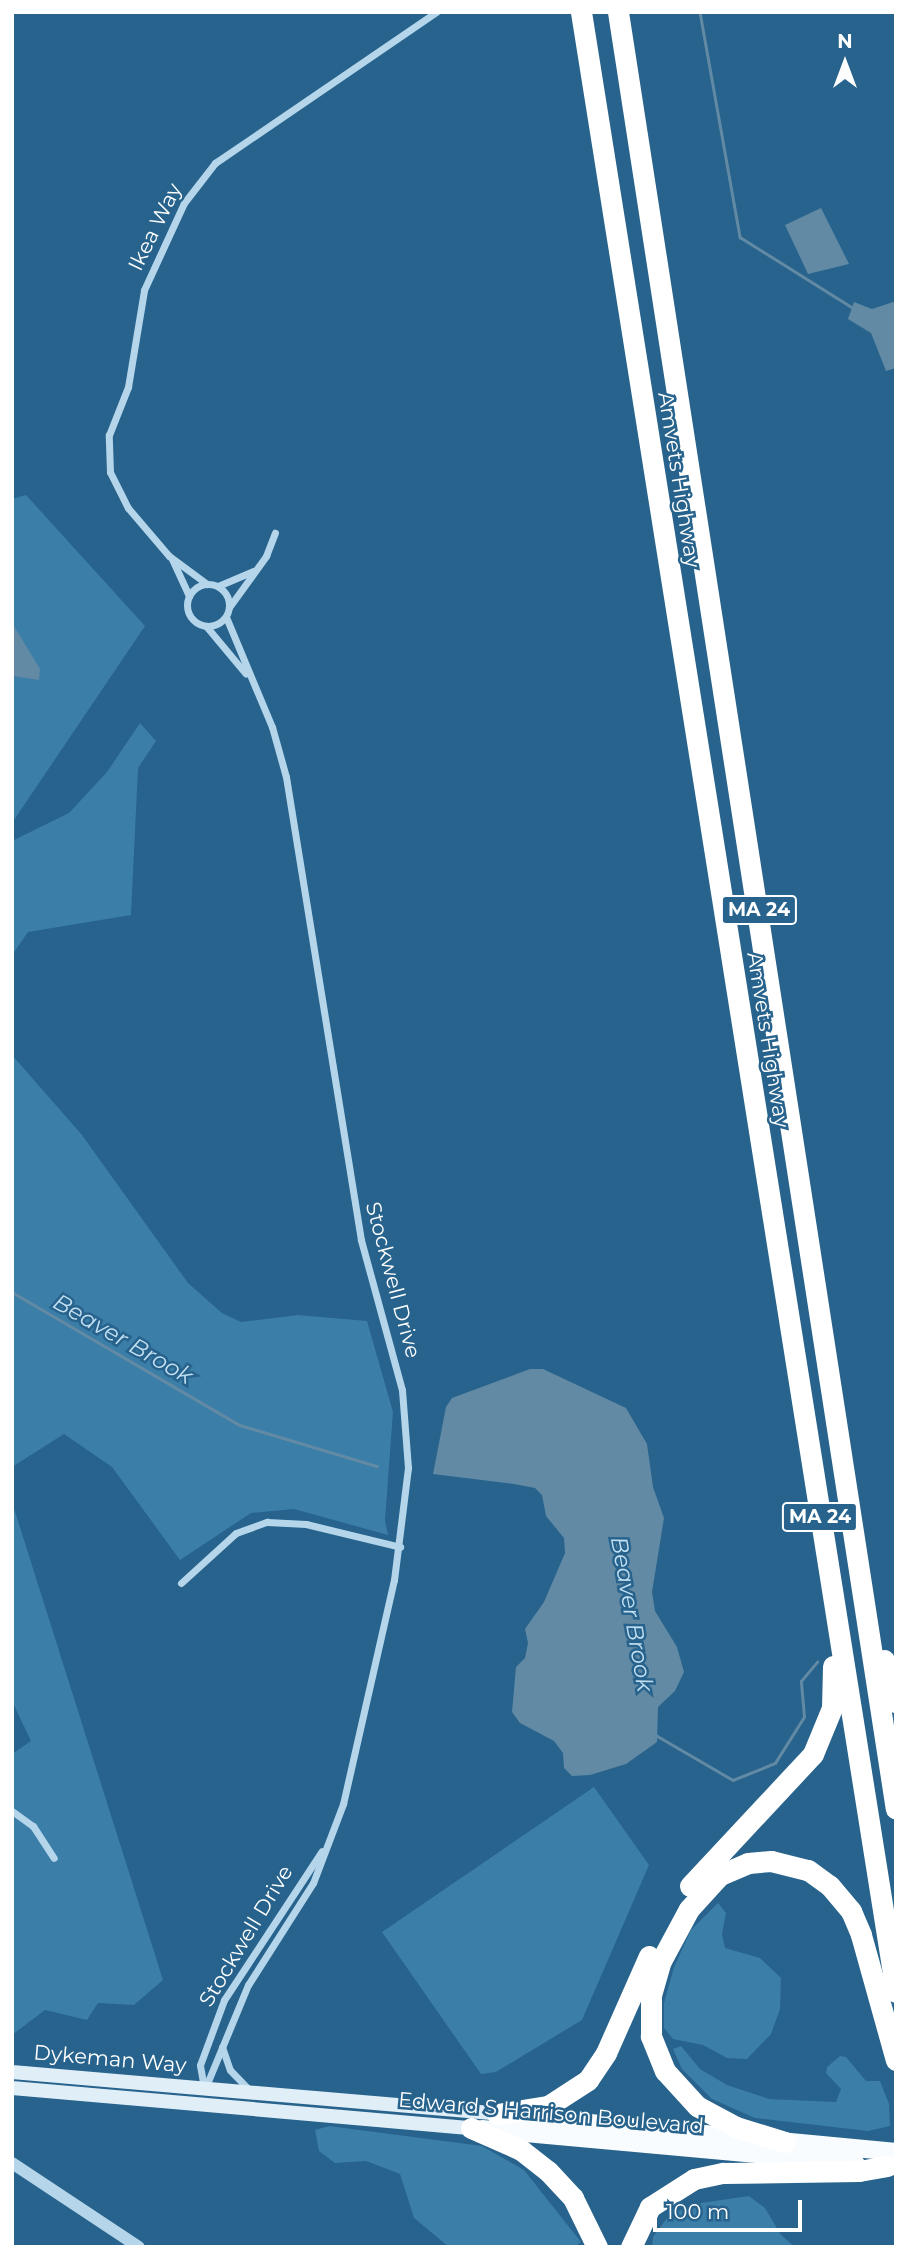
<!DOCTYPE html>
<style>
body{margin:0}
#map{position:relative;width:908px;height:2259px;overflow:hidden;background:#27638c;font-family:Montserrat,sans-serif}
div>[style]{position:absolute}
.green>*{inset:0;background:#3b7ea8}
.water>*{inset:0;background:#628aa4}
.stream>*{height:2.5px;margin:-1.25px;padding:0 1.25px;transform-origin:1.25px;border-radius:1.25px;background:#628aa4}
.minor>*{height:7px;margin:-3.5px;padding:0 3.5px;transform-origin:3.5px;border-radius:3.5px;background:#b5d6ea}
.minor>.ring{margin:-3.5px;padding:0;box-sizing:content-box;background:none;border:7px solid #b5d6ea;border-radius:50%}
.tertiary>*{height:12px;margin:-6px;padding:0 6px;transform-origin:6px;border-radius:6px;background:#b5d6ea}
.secondary>*{height:14px;margin:-7px;padding:0 7px;transform-origin:7px;border-radius:7px;background:#e0eef8}
.primary>*{height:18px;margin:-9px;padding:0 9px;transform-origin:9px;border-radius:9px;background:#f9fcfe}
.motorway>*{height:21px;margin:-10.5px;padding:0 10.5px;transform-origin:10.5px;border-radius:10.5px;background:#fff}
span{translate:-50% -50%;white-space:nowrap;text-align:center;line-height:1.15;-webkit-text-stroke:5px #27638c;paint-order:stroke}
.shield-label span{padding:2px 5px;background:#27638c;border:2px solid;border-radius:5px;-webkit-text-stroke-width:0}
.shield-label{font-size:19px;color:#fff;font-weight:700}
.street-label{font-size:21px;color:#fff}
.water-label{font-size:23px;color:#c1dff1;font-style:italic}
.frame{position:absolute;inset:0;border:14px solid #fff;pointer-events:none}
.north{position:absolute;left:810px;top:28px;width:70px;height:70px;-webkit-text-stroke:5px #27638c;paint-order:stroke;rotate:0deg;font-size:19px;font-weight:700;line-height:28px;text-align:center;color:#fff}
.north::after{content:'';display:block;margin:auto;width:24px;height:32px;background:#fff;clip-path:polygon(50% 0,100% 100%,50% 72%,0 100%)}
.scale{position:absolute;left:653px;top:2200px;width:149px;height:32px;box-sizing:border-box;border:4px solid #fff;border-top:0;padding-left:9px;font-size:21px;line-height:24px;white-space:nowrap;color:#fff;-webkit-text-stroke:5px #27638c;paint-order:stroke}
</style>
<div id="map">
<div class="green">
<i style="clip-path:polygon(26px 495px,145px 626px,12px 823px,12px 499px)"></i>
<i style="clip-path:polygon(140px 723px,156px 741px,138px 768px,131px 915px,28px 932px,12px 955px,12px 841px,69px 813px,107px 772px)"></i>
<i style="clip-path:polygon(12px 1055px,82px 1135px,188px 1283px,222px 1313px,241px 1322px,298px 1315px,367px 1321px,393px 1412px,385px 1520px,388px 1535px,294px 1509px,251px 1513px,180px 1560px,112px 1467px,64px 1434px,12px 1467px)"></i>
<i style="clip-path:polygon(12px 1502px,163px 1980px,134px 2005px,98px 2003px,87px 2020px,45px 2010px,12px 2035px,12px 1754px,31px 1741px,12px 1701px)"></i>
<i style="clip-path:polygon(594px 1787px,649px 1865px,582px 2020px,496px 2072px,481px 2074px,382px 1932px)"></i>
<i style="clip-path:polygon(718px 1903px,726px 1913px,722px 1934px,725px 1948px,760px 1958px,781px 1978px,780px 2009px,771px 2034px,747px 2059px,727px 2058px,703px 2045px,673px 2039px,664px 2028px,664px 2003px,674px 1967px,691px 1930px)"></i>
<i style="clip-path:polygon(681px 2046px,700px 2069px,727px 2085px,769px 2099px,836px 2102px,841px 2089px,826px 2073px,827px 2067px,840px 2056px,846px 2057px,866px 2081px,880px 2081px,889px 2104px,890px 2126px,868px 2131px,755px 2118px,712px 2099px,682px 2069px,673px 2049px)"></i>
<i style="clip-path:polygon(329px 2126px,482px 2146px,524px 2170px,581px 2242px,575px 2247px,449px 2247px,414px 2218px,400px 2174px,366px 2161px,335px 2163px,319px 2151px,315px 2130px)"></i>
<i style="clip-path:polygon(749px 2196px,765px 2208px,781px 2235px,795px 2247px,652px 2247px,653px 2237px,670px 2214px,701px 2203px)"></i>
</div>
<div class="water">
<i style="clip-path:polygon(821px 208px,849px 264px,808px 274px,785px 225px)"></i>
<i style="clip-path:polygon(896px 301px,896px 368px,886px 371px,871px 333px,848px 319px,854px 302px,872px 309px)"></i>
<i style="clip-path:polygon(12px 623px,40px 669px,39px 680px,12px 676px)"></i>
<i style="clip-path:polygon(530px 1369px,543px 1369px,626px 1408px,647px 1444px,653px 1487px,664px 1518px,652px 1592px,655px 1611px,677px 1647px,684px 1672px,675px 1691px,658px 1707px,657px 1742px,626px 1764px,590px 1775px,572px 1776px,564px 1768px,563px 1753px,554px 1741px,520px 1723px,512px 1712px,516px 1667px,525px 1658px,528px 1643px,525px 1629px,544px 1602px,565px 1553px,564px 1538px,546px 1516px,542px 1495px,535px 1488px,514px 1484px,433px 1474px,446px 1407px,452px 1398px)"></i>
</div>
<div class="stream">
<i style="left:700px;top:12px;width:229px;rotate:79.9deg"></i>
<i style="left:740px;top:237px;width:136px;rotate:32.1deg"></i>
<i style="left:12px;top:1292px;width:264px;rotate:30.3deg"></i>
<i style="left:240px;top:1425px;width:143px;rotate:16.7deg"></i>
<i style="left:654px;top:1734px;width:91px;rotate:30.2deg"></i>
<i style="left:733px;top:1780px;width:45px;rotate:-22deg"></i>
<i style="left:775px;top:1763px;width:54px;rotate:-57.8deg"></i>
<i style="left:804px;top:1717px;width:36px;rotate:-95deg"></i>
<i style="left:801px;top:1681px;width:25px;rotate:-50deg"></i>
</div>
<div class="minor">
<i style="left:172px;top:559px;width:41px;rotate:65.3deg"></i>
<i class="ring" style="left:187px;top:584px;width:35px;height:35px"></i>
<i style="left:207px;top:584px;width:47px;rotate:-143.6deg"></i>
<i style="left:169px;top:556px;width:63px;rotate:-130.5deg"></i>
<i style="left:128px;top:508px;width:40px;rotate:-116.6deg"></i>
<i style="left:110px;top:472px;width:37px;rotate:-92deg"></i>
<i style="left:109px;top:435px;width:52px;rotate:-68.4deg"></i>
<i style="left:128px;top:387px;width:98px;rotate:-80.6deg"></i>
<i style="left:144px;top:290px;width:96px;rotate:-65.3deg"></i>
<i style="left:184px;top:203px;width:51px;rotate:-52.2deg"></i>
<i style="left:215px;top:163px;width:268px;rotate:-34.3deg"></i>
<i style="left:218px;top:586px;width:39px;rotate:-23deg"></i>
<i style="left:230px;top:606px;width:62px;rotate:-54.2deg"></i>
<i style="left:266px;top:556px;width:25px;rotate:-69deg"></i>
<i style="left:206px;top:626px;width:62px;rotate:50.2deg"></i>
<i style="left:181px;top:1583px;width:74px;rotate:-42.3deg"></i>
<i style="left:236px;top:1533px;width:33px;rotate:-20deg"></i>
<i style="left:267px;top:1522px;width:39px;rotate:3deg"></i>
<i style="left:306px;top:1524px;width:97px;rotate:13.7deg"></i>
<i style="left:12px;top:1811px;width:26px;rotate:36deg"></i>
<i style="left:33px;top:1826px;width:38px;rotate:57deg"></i>
<i style="left:222px;top:2047px;width:24px;rotate:71deg"></i>
<i style="left:230px;top:2070px;width:29px;rotate:46deg"></i>
<i style="left:204px;top:2088px;width:23px;rotate:-100deg"></i>
<i style="left:200px;top:2065px;width:69px;rotate:-69.7deg"></i>
<i style="left:224px;top:2000px;width:178px;rotate:-56.7deg"></i>
<i style="left:204px;top:2091px;width:115px;rotate:-67.5deg"></i>
<i style="left:248px;top:1985px;width:121px;rotate:-57.5deg"></i>
<i style="left:313px;top:1883px;width:85px;rotate:-69.2deg"></i>
<i style="left:343px;top:1804px;width:230px;rotate:-77.2deg"></i>
<i style="left:394px;top:1580px;width:113px;rotate:-82.9deg"></i>
<i style="left:408px;top:1468px;width:78px;rotate:-94.4deg"></i>
<i style="left:402px;top:1390px;width:156px;rotate:-105.3deg"></i>
<i style="left:361px;top:1240px;width:469px;rotate:-99.2deg"></i>
<i style="left:286px;top:777px;width:52px;rotate:-105.6deg"></i>
<i style="left:272px;top:727px;width:119px;rotate:-112.7deg"></i>
</div>
<div class="tertiary">
<i style="left:12px;top:2163px;width:152px;rotate:33.5deg"></i>
</div>
<div class="secondary">
<i style="left:12px;top:2072px;width:487px;rotate:4.9deg"></i>
<i style="left:12px;top:2088px;width:461px;rotate:5deg"></i>
</div>
<div class="primary">
<i style="left:516px;top:2116px;width:382px;rotate:5.4deg"></i>
<i style="left:482px;top:2129px;width:375px;rotate:5.2deg"></i>
</div>
<div class="motorway">
<i style="left:581px;top:12px;width:2005px;rotate:80.96deg"></i>
<i style="left:618px;top:12px;width:1818px;rotate:81.21deg"></i>
<i style="left:884px;top:1660px;width:44px;rotate:74.1deg"></i>
<i style="left:690px;top:1886px;width:180px;rotate:-47deg"></i>
<i style="left:813px;top:1754px;width:50px;rotate:-67.6deg"></i>
<i style="left:832px;top:1708px;width:42px;rotate:-88.6deg"></i>
<i style="left:497px;top:2114px;width:52px;rotate:-8.9deg"></i>
<i style="left:548px;top:2106px;width:48px;rotate:-33deg"></i>
<i style="left:588px;top:2080px;width:32px;rotate:-56deg"></i>
<i style="left:606px;top:2053px;width:106px;rotate:-66.1deg"></i>
<i style="left:471px;top:2128px;width:55px;rotate:23.7deg"></i>
<i style="left:521px;top:2150px;width:34px;rotate:38deg"></i>
<i style="left:548px;top:2171px;width:37px;rotate:47deg"></i>
<i style="left:573px;top:2198px;width:55px;rotate:63.9deg"></i>
<i style="left:785px;top:2142px;width:51px;rotate:-163deg"></i>
<i style="left:736px;top:2127px;width:44px;rotate:-151.7deg"></i>
<i style="left:697px;top:2106px;width:47px;rotate:-132.4deg"></i>
<i style="left:665px;top:2071px;width:38px;rotate:-112deg"></i>
<i style="left:651px;top:2036px;width:41px;rotate:-90deg"></i>
<i style="left:651px;top:1995px;width:35px;rotate:-74deg"></i>
<i style="left:661px;top:1961px;width:59px;rotate:-61.7deg"></i>
<i style="left:689px;top:1909px;width:46px;rotate:-47.6deg"></i>
<i style="left:720px;top:1875px;width:30px;rotate:-23deg"></i>
<i style="left:748px;top:1863px;width:23px;rotate:-5deg"></i>
<i style="left:771px;top:1861px;width:38px;rotate:14deg"></i>
<i style="left:808px;top:1870px;width:27px;rotate:36deg"></i>
<i style="left:830px;top:1886px;width:33px;rotate:50deg"></i>
<i style="left:851px;top:1911px;width:26px;rotate:67deg"></i>
<i style="left:861px;top:1935px;width:130px;rotate:74.4deg"></i>
<i style="left:631px;top:2247px;width:44px;rotate:-64.6deg"></i>
<i style="left:650px;top:2207px;width:52px;rotate:-32.5deg"></i>
<i style="left:694px;top:2179px;width:30px;rotate:-12deg"></i>
<i style="left:723px;top:2173px;width:136px;rotate:-0.8deg"></i>
<i style="left:859px;top:2171px;width:29px;rotate:-10deg"></i>
</div>
<div class="shield-label">
<span style="left:759px;top:910px">MA 24</span>
<span style="left:820px;top:1517px">MA 24</span>
</div>
<div class="street-label">
<span style="left:155px;top:227px;rotate:-64deg">Ikea Way</span>
<span style="left:679px;top:480px;rotate:81deg">Amvets Highway</span>
<span style="left:768px;top:1040px;rotate:81deg">Amvets Highway</span>
<span style="left:393px;top:1280px;rotate:75deg">Stockwell Drive</span>
<span style="left:246px;top:1936px;rotate:-59deg">Stockwell Drive</span>
<span style="left:110px;top:2059px;rotate:5deg">Dykeman Way</span>
<span style="left:551px;top:2113px;rotate:5deg">Edward S Harrison Boulevard</span>
</div>
<div class="water-label">
<span style="left:123px;top:1339px;rotate:30deg">Beaver Brook</span>
<span style="left:632px;top:1614px;rotate:80deg">Beaver Brook</span>
</div>
<div class="frame"></div>
<div class="north">N</div>
<div class="scale">100 m</div>
</div>
